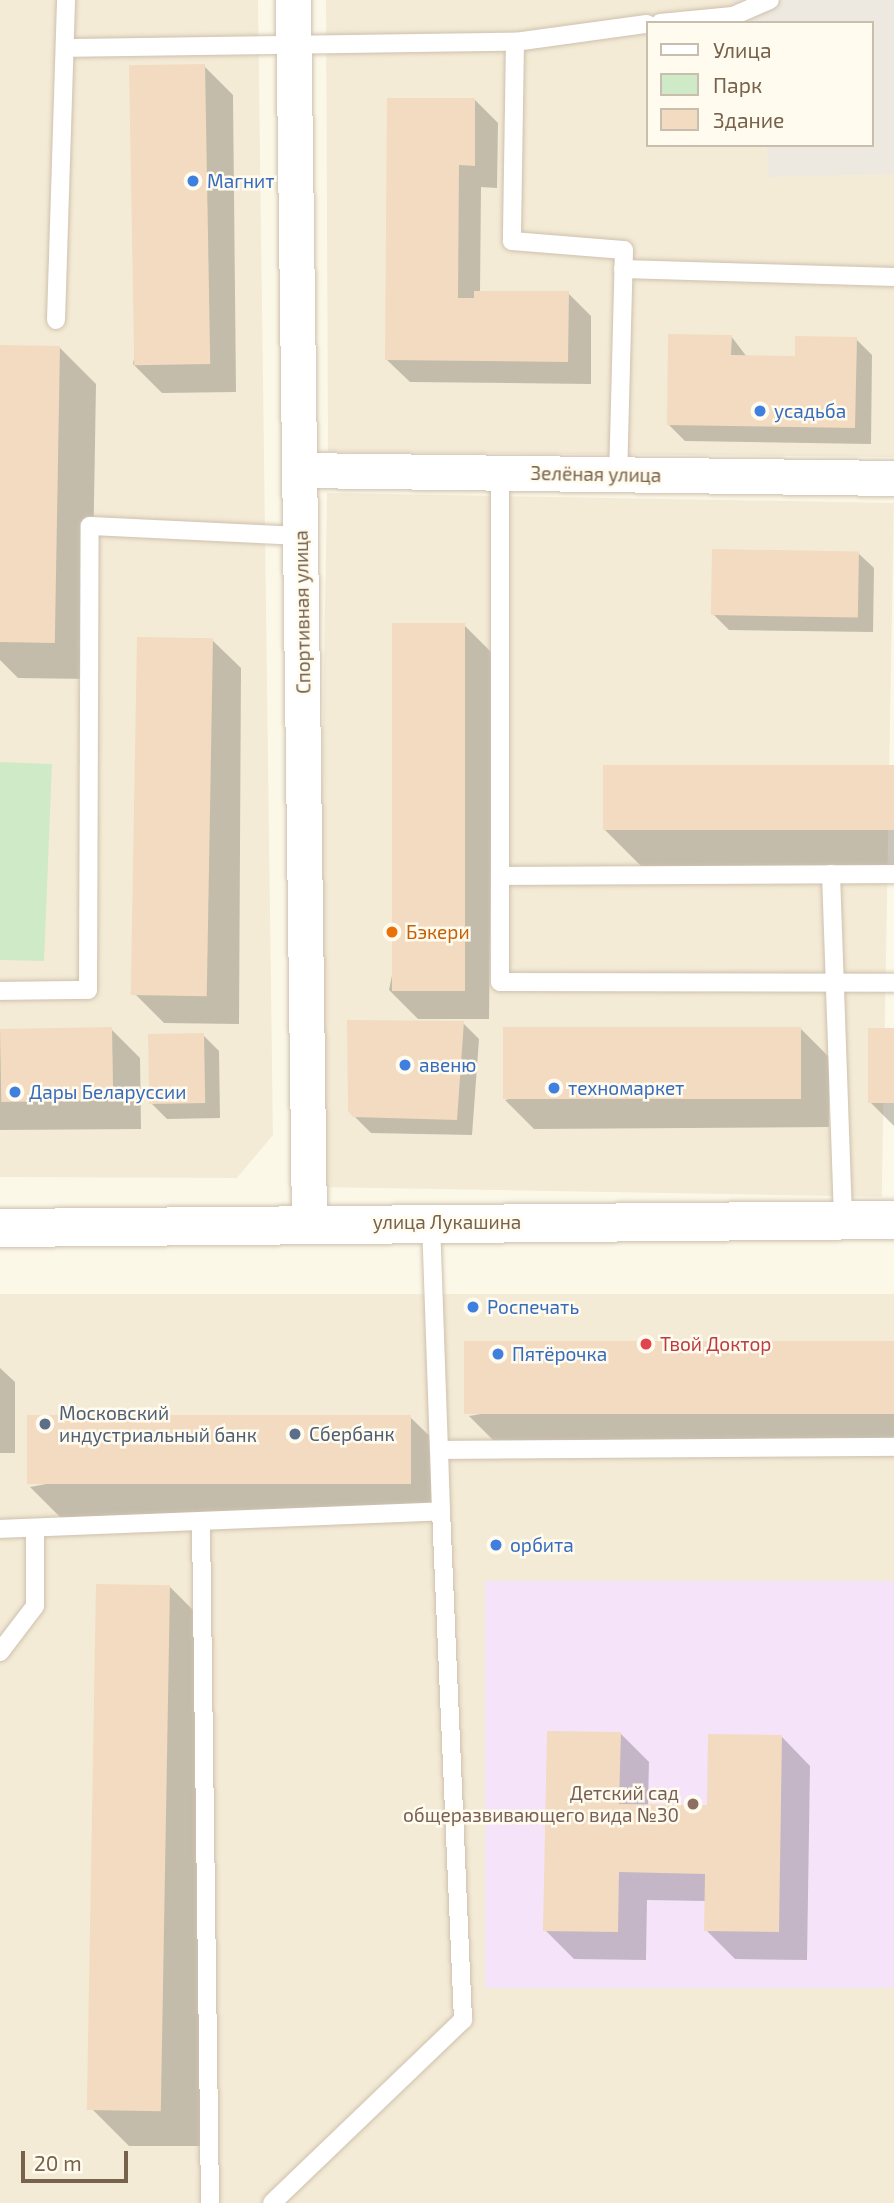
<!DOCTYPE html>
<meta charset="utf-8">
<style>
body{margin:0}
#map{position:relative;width:894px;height:2203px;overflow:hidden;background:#fcf8e8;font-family:"Exo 2",sans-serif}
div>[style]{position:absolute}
.residential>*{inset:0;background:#f4ebd6;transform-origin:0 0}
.industrial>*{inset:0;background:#ede9e1}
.education>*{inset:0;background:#f5e4f9;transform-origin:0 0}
.green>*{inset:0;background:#cfeac6}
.shadow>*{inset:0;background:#0003}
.building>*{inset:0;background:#f2dbc0;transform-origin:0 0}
.roads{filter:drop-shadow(0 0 2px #cec1ae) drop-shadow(0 0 2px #cec1ae)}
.lane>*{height:18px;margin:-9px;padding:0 9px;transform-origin:9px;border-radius:9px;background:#fff}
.street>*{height:35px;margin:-17.5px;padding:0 17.5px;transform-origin:17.5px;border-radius:17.5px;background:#fff}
.secondary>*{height:38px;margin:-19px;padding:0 19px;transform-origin:19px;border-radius:19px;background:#fff}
.dots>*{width:19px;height:19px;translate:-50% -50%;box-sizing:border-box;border:4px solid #fffbee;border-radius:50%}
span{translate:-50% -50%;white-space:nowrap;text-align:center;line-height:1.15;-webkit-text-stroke:5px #fffbee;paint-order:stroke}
.shop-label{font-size:19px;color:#366cbe}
.left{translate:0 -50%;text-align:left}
.street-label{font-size:19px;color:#77624c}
.food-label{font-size:19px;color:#c56008}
.health-label{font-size:19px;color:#be3a42}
.service-label{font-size:19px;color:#4e5e75}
.education-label{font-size:19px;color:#785e54}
.right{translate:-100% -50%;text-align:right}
.legend{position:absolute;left:646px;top:21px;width:228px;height:126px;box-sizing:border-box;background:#fffbee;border:2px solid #c9bead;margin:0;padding:9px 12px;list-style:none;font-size:21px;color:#77624c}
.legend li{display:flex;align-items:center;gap:14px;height:35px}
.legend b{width:35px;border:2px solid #c9bead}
.scale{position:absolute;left:21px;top:2151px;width:107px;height:32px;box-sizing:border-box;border:4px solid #77624c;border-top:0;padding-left:9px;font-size:21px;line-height:24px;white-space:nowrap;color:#77624c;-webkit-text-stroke:5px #fffbee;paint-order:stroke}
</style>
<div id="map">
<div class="residential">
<i style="clip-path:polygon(0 0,258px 0,273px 1135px,237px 1178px,0 1177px)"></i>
<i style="clip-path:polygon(evenodd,326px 0,894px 0,894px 457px,328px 452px,326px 0,647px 23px,871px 23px,871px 145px,647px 145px,647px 23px)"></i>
<i style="left:327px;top:493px;width:567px;height:694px;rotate:1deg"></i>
<i style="left:894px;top:1294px;width:909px;height:894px;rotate:90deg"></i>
</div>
<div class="industrial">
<i style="clip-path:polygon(733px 0,894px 0,894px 174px,768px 177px,767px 145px,871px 145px,871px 23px,734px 23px)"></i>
</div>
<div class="education">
<i style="left:894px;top:1581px;width:407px;height:409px;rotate:90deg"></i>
</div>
<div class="green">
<i style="clip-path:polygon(0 762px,52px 764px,44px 961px,0 960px)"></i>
</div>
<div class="shadow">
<i style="clip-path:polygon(204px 66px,233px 95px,236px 392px,162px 393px,133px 364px)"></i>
<i style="clip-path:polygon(475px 100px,498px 123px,497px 188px,481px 187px,480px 293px,568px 293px,591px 316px,591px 384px,410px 382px,387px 360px)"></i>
<i style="clip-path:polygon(731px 336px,747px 357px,796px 358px,856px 339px,872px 355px,871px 444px,685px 441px,669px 425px)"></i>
<i style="clip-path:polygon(0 347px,59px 347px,96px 384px,91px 679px,18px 678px,0 660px)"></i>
<i style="clip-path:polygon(858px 553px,874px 568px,873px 632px,729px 630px,713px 614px)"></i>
<i style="clip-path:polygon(464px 625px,493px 654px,489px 1019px,418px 1019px,389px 990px)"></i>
<i style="clip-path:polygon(212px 640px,241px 668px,239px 1024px,164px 1023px,136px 995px)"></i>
<i style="clip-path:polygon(894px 768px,894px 867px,641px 866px,604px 829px)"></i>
<i style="clip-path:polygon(463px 1023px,479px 1039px,472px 1135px,371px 1133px,354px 1116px)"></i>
<i style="clip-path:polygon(800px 1028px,829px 1057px,829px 1127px,534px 1129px,505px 1100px)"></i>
<i style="clip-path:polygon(111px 1029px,140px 1058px,141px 1129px,0 1130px,0 1030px)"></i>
<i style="clip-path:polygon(894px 1030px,894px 1126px,870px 1102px)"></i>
<i style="clip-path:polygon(203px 1035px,219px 1051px,220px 1118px,167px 1119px,151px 1103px)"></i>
<i style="clip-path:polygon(894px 1343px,894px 1451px,506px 1453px,469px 1416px)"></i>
<i style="clip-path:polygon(0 1368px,15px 1382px,15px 1453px,0 1453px)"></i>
<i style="clip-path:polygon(410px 1417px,447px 1453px,447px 1520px,66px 1523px,30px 1487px)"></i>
<i style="clip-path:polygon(169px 1586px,206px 1623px,201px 2146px,129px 2146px,92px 2109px)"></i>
<i style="clip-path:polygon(620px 1733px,649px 1762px,648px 1806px,709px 1807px,782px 1737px,810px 1766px,807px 1960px,735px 1959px,706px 1930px,706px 1901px,647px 1900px,646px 1960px,574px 1959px,545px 1930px)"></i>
</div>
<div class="building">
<i style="left:205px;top:64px;width:300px;height:76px;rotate:89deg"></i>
<i style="clip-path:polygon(387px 98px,475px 98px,475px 166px,459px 165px,458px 298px,474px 298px,474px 291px,569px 291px,568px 362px,385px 360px)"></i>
<i style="clip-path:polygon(668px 334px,732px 335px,731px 355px,795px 356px,795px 336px,857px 337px,855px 428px,667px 425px)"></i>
<i style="left:0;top:345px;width:60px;height:297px;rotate:1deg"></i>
<i style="left:712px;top:549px;width:147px;height:66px;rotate:1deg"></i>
<i style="left:392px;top:623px;width:73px;height:368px"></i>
<i style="left:137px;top:637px;width:76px;height:358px;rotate:1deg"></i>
<i style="left:603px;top:765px;width:291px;height:65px"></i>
<i style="clip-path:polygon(347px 1020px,464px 1021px,457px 1120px,353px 1117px,348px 1111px)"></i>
<i style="left:112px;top:1027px;width:73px;height:112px;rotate:89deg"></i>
<i style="left:801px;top:1027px;width:72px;height:298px;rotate:90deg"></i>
<i style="left:868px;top:1028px;width:26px;height:75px"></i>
<i style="left:204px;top:1033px;width:70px;height:56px;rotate:89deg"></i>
<i style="left:894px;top:1341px;width:73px;height:430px;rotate:90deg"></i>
<i style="left:411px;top:1415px;width:69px;height:384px;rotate:90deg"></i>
<i style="left:96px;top:1584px;width:74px;height:526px;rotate:1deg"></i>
<i style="clip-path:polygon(547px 1731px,621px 1732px,619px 1804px,707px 1805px,708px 1734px,782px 1735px,779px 1932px,704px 1931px,705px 1874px,619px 1872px,618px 1932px,543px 1931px)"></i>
</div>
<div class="roads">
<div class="lane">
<i style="left:660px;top:23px;width:73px;rotate:-5.5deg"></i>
<i style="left:733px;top:16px;width:40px;rotate:-23.4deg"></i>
<i style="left:515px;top:42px;width:133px;rotate:-7.8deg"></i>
<i style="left:65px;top:48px;width:450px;rotate:-0.8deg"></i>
<i style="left:515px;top:42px;width:199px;rotate:90.9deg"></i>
<i style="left:512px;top:241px;width:112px;rotate:4.6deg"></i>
<i style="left:624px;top:250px;width:225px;rotate:91.5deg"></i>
<i style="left:623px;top:269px;width:271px;rotate:1.7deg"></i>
<i style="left:56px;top:320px;width:320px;rotate:-88.2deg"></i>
<i style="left:500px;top:473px;width:509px;rotate:90deg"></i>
<i style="left:500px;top:982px;width:394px;rotate:0.1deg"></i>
<i style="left:831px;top:874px;width:346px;rotate:88deg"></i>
<i style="left:500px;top:876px;width:394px;rotate:-0.3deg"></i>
<i style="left:0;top:991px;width:88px;rotate:-0.7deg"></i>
<i style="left:88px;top:990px;width:464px;rotate:-89.8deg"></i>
<i style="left:90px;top:526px;width:212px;rotate:2.7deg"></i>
<i style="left:431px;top:1222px;width:228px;rotate:88deg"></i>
<i style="left:439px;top:1450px;width:455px;rotate:-0.4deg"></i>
<i style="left:201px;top:1523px;width:680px;rotate:89.24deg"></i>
<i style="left:0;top:1529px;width:441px;rotate:-2.3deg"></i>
<i style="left:441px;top:1511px;width:61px;rotate:-91.9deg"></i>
<i style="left:0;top:1652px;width:58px;rotate:-52.7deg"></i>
<i style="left:35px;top:1606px;width:78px;rotate:-90deg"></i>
<i style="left:272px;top:2203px;width:265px;rotate:-43.8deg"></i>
<i style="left:463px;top:2020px;width:509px;rotate:-92.47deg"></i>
</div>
<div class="street">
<i style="left:293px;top:0;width:1223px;rotate:89.25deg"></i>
<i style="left:299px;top:470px;width:595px;rotate:0.77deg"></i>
</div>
<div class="secondary">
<i style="left:0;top:1228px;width:894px;rotate:-0.51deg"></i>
</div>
</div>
<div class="dots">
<i style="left:193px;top:181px;background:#3f7fe0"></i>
<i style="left:760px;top:411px;background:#3f7fe0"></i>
<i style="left:392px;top:932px;background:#e8710a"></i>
<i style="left:405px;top:1065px;background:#3f7fe0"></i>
<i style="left:554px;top:1088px;background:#3f7fe0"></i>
<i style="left:15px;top:1092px;background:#3f7fe0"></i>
<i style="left:473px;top:1307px;background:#3f7fe0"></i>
<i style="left:646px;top:1344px;background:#e0444e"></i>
<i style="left:498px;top:1354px;background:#3f7fe0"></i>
<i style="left:45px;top:1424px;background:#5c6f8a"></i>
<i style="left:295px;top:1434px;background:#5c6f8a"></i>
<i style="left:496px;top:1545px;background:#3f7fe0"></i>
<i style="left:693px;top:1804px;background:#8d6e63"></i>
</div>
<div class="shop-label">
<span class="left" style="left:207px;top:181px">Магнит</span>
<span class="left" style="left:774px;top:411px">усадьба</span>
<span class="left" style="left:419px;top:1065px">авеню</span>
<span class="left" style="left:568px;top:1088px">техномаркет</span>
<span class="left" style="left:29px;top:1092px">Дары Беларуссии</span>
<span class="left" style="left:487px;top:1307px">Роспечать</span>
<span class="left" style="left:512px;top:1354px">Пятёрочка</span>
<span class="left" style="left:510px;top:1545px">орбита</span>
</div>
<div class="street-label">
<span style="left:596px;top:474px;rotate:1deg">Зелёная улица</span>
<span style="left:302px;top:612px;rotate:-91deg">Спортивная улица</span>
<span style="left:447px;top:1222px">улица Лукашина</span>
</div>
<div class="food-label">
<span class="left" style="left:406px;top:932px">Бэкери</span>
</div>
<div class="health-label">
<span class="left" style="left:660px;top:1344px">Твой Доктор</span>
</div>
<div class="service-label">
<span class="left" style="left:59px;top:1424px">Московский<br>индустриальный банк</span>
<span class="left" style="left:309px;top:1434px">Сбербанк</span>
</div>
<div class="education-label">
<span class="right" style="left:679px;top:1804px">Детский сад<br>общеразвивающего вида №30</span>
</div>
<ul class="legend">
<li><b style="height:9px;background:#fff"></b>Улица</li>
<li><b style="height:19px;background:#cfeac6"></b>Парк</li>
<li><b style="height:19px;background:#f2dbc0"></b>Здание</li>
</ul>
<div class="scale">20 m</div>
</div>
